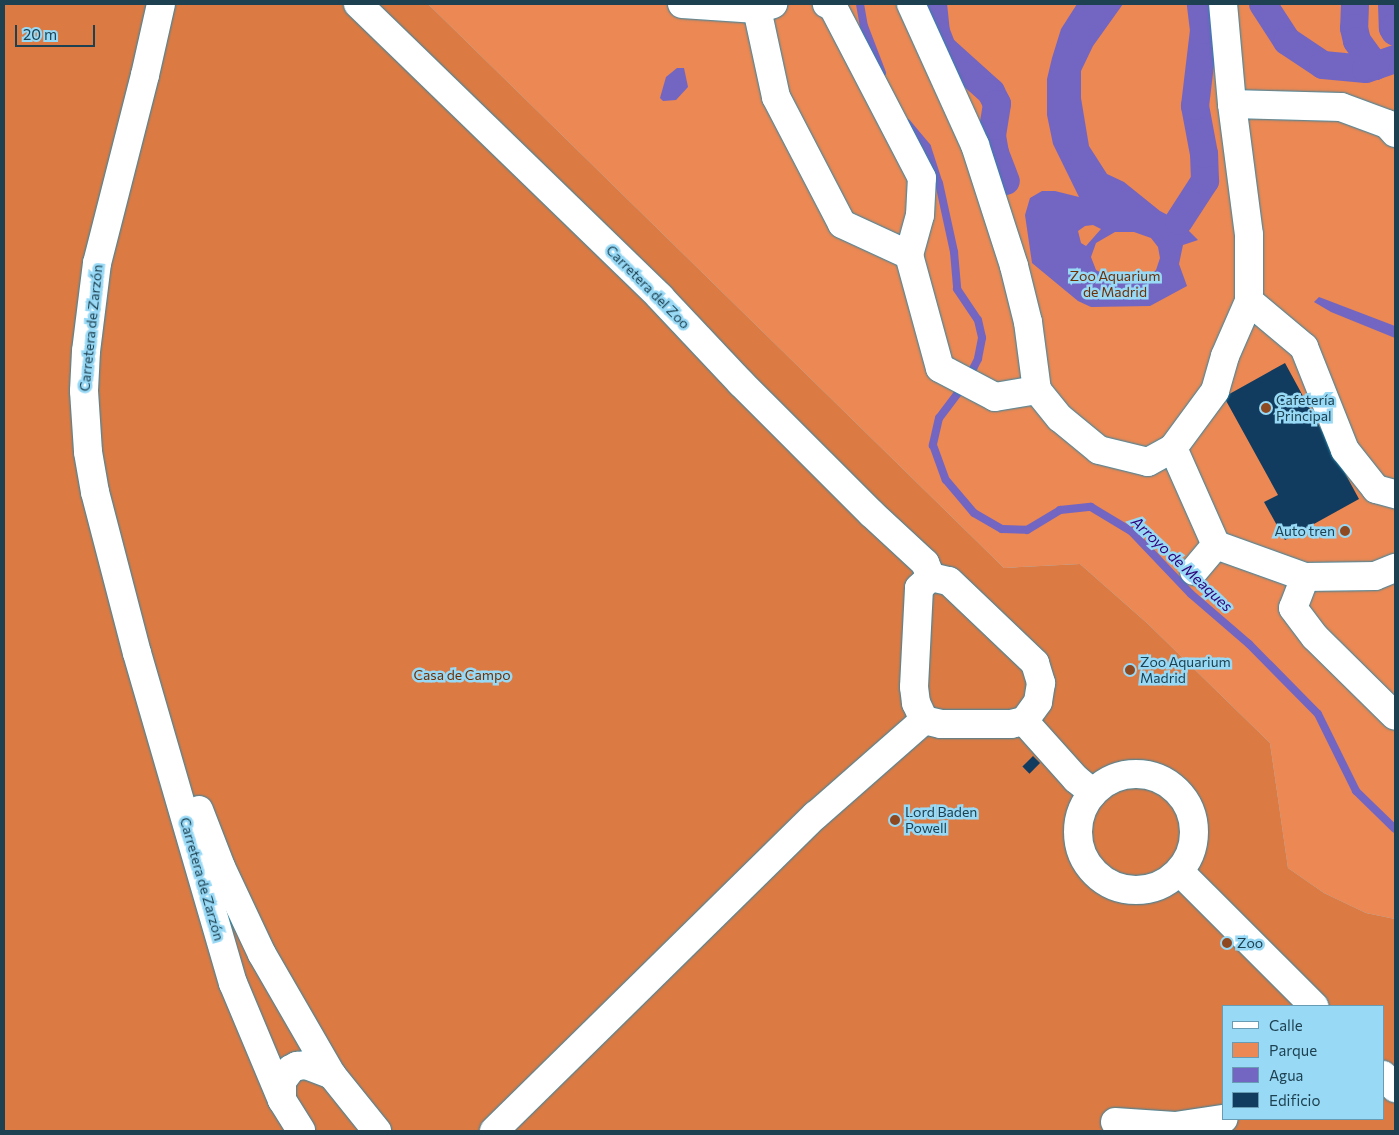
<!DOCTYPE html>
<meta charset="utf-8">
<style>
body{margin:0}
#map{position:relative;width:1399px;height:1135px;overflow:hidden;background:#98d9f6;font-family:Commissioner,sans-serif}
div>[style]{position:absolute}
.green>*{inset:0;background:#eb8853}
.forest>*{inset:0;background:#dc7a43}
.water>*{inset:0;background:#7365c2}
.stream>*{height:8px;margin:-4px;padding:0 4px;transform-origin:4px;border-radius:4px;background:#7365c2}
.canal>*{height:28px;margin:-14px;padding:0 14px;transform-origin:14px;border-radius:14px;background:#7365c2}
.building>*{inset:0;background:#113c5f;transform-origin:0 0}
.roads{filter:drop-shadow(0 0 1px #2b84a6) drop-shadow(0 0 1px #2b84a6)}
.minor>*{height:28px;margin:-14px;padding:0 14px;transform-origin:14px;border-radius:14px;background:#fff}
.minor>.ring{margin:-14px;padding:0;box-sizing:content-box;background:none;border:28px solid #fff;border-radius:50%}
.dots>*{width:14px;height:14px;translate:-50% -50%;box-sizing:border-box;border:2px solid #98d9f6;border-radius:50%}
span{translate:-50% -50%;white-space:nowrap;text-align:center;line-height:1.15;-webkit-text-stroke:5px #98d9f6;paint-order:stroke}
.park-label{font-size:14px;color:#6e2f04}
.street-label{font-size:14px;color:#1d4150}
.poi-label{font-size:14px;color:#1d4150}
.left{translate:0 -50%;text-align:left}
.right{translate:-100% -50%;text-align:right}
.water-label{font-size:15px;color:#300079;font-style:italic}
.frame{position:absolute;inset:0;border:5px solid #1d4150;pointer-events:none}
.legend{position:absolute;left:1222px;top:1005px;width:162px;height:115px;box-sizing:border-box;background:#98d9f6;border:1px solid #679cb4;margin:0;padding:6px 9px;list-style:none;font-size:15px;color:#1d4150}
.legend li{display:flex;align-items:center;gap:10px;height:25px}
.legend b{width:25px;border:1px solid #679cb4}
.scale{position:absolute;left:15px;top:25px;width:80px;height:22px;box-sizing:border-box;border:2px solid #1d4150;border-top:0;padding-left:6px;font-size:15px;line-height:18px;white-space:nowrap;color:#1d4150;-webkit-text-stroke:4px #98d9f6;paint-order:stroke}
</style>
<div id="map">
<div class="green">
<i style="clip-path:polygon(428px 4px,1395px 4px,1395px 919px,1366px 913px,1324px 893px,1288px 868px,1270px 743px,1148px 624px,1080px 564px,1004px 568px)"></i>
</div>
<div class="forest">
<i style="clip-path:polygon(evenodd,4px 4px,428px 4px,1004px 568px,1080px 564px,1148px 624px,1270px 743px,1288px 868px,1324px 893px,1366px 913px,1395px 919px,1395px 1131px,4px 1131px,4px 4px,1223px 1006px,1383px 1006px,1383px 1119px,1223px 1119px,1223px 1006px)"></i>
</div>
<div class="water">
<i style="clip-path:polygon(evenodd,1077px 4px,1123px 4px,1093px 46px,1081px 71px,1081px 98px,1089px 146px,1107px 174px,1124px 182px,1160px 211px,1179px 221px,1198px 240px,1183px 245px,1179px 264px,1187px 286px,1150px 306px,1091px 307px,1078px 301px,1032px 263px,1025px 215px,1030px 198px,1042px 191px,1055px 191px,1079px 197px,1053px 144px,1047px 115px,1047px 79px,1052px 58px,1061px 29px,1077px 4px,1093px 225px,1101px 229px,1086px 246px,1081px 243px,1078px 231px,1085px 226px,1093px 225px,1077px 4px,1115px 232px,1134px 232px,1151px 238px,1158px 247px,1160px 258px,1156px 270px,1148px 278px,1120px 282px,1096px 270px,1091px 257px,1096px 243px,1115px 232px)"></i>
<i style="clip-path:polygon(677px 68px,684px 68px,688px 87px,676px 100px,663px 101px,660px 98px,666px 77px)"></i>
<i style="clip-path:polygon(1319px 297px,1395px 326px,1395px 338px,1331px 312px,1314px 302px)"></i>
</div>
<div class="stream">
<i style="left:860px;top:4px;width:22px;rotate:80deg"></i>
<i style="left:864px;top:26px;width:50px;rotate:69deg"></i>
<i style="left:907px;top:123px;width:31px;rotate:50deg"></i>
<i style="left:927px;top:147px;width:38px;rotate:72deg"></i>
<i style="left:939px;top:183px;width:71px;rotate:77.7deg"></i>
<i style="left:954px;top:252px;width:37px;rotate:85deg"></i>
<i style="left:957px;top:289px;width:37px;rotate:56deg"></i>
<i style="left:978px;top:320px;width:18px;rotate:77deg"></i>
<i style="left:982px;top:338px;width:21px;rotate:101deg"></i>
<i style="left:978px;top:359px;width:22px;rotate:117deg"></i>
<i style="left:958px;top:393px;width:31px;rotate:127deg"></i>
<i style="left:939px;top:418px;width:28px;rotate:103deg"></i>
<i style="left:933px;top:445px;width:37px;rotate:70deg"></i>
<i style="left:946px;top:480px;width:43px;rotate:49.7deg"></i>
<i style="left:974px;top:513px;width:32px;rotate:30deg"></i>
<i style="left:1002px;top:529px;width:25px;rotate:2deg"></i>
<i style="left:1027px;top:530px;width:39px;rotate:-31deg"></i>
<i style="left:1060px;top:510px;width:31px;rotate:-6deg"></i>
<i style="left:1091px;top:507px;width:47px;rotate:31deg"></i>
<i style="left:1131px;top:531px;width:87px;rotate:46.4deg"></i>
<i style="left:1191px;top:594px;width:77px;rotate:40.8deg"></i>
<i style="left:1249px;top:644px;width:98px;rotate:45.4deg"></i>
<i style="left:1318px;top:714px;width:86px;rotate:63.7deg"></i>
<i style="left:1356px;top:791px;width:54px;rotate:44.3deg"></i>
</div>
<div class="canal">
<i style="left:933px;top:4px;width:28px;rotate:84deg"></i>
<i style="left:936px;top:32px;width:17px;rotate:69deg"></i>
<i style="left:942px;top:48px;width:66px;rotate:41.9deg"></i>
<i style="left:991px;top:92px;width:13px;rotate:63deg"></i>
<i style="left:997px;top:104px;width:32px;rotate:99deg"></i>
<i style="left:992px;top:136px;width:17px;rotate:80deg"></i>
<i style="left:995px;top:153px;width:30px;rotate:69deg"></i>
<i style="left:1263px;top:4px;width:44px;rotate:57deg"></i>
<i style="left:1287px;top:41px;width:43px;rotate:33.7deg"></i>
<i style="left:1323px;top:65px;width:43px;rotate:5.3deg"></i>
<i style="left:1366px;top:69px;width:31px;rotate:-19deg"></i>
<i style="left:1355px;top:4px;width:24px;rotate:92deg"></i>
<i style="left:1354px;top:28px;width:13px;rotate:77deg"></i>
<i style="left:1357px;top:41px;width:31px;rotate:54deg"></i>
<i style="left:1392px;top:4px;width:24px;rotate:88deg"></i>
<i style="left:1393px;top:28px;width:4px;rotate:63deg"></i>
<i style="left:1179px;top:221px;width:48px;rotate:-57deg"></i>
<i style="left:1205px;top:181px;width:27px;rotate:-92deg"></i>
<i style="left:1204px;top:154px;width:49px;rotate:-100.6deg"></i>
<i style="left:1195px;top:106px;width:77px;rotate:-83.2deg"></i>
<i style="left:1204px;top:30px;width:26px;rotate:-97deg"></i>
</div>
<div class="building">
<i style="clip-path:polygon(1285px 363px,1359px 499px,1285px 540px,1264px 502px,1278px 495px,1224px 397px)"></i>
<i style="left:1033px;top:756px;width:10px;height:15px;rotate:45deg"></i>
</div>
<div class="roads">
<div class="minor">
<i style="left:161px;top:4px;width:73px;rotate:102.7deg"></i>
<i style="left:145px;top:75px;width:194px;rotate:104.3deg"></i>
<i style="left:97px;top:263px;width:89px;rotate:97.1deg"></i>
<i style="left:86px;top:351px;width:40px;rotate:92.9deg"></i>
<i style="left:84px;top:391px;width:61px;rotate:86.2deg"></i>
<i style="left:88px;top:452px;width:41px;rotate:80.1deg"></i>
<i style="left:95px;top:492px;width:166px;rotate:75.4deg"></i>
<i style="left:137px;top:653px;width:344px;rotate:73.8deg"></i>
<i style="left:233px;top:983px;width:127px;rotate:67.3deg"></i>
<i style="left:282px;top:1100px;width:36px;rotate:58deg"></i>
<i style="left:358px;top:4px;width:421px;rotate:44.1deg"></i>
<i style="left:660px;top:297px;width:118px;rotate:46.7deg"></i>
<i style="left:741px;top:383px;width:184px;rotate:45deg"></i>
<i style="left:871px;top:513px;width:74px;rotate:42.8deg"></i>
<i style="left:925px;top:563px;width:15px;rotate:67deg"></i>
<i style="left:682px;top:4px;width:75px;rotate:3.8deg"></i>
<i style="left:757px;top:9px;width:17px;rotate:-17deg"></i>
<i style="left:911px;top:4px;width:155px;rotate:65.6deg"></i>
<i style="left:975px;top:145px;width:127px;rotate:72.1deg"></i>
<i style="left:1014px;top:266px;width:58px;rotate:76deg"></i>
<i style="left:1028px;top:322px;width:69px;rotate:82.5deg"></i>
<i style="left:757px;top:9px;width:90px;rotate:77.8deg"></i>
<i style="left:776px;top:97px;width:143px;rotate:62.5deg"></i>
<i style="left:842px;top:224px;width:74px;rotate:24.8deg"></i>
<i style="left:909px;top:255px;width:41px;rotate:-74.6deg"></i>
<i style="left:920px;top:215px;width:37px;rotate:-87deg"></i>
<i style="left:922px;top:178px;width:193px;rotate:-117.5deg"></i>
<i style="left:833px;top:7px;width:7px;rotate:-153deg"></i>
<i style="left:1232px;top:104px;width:109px;rotate:1.6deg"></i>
<i style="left:1341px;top:107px;width:49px;rotate:20.3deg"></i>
<i style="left:1387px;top:124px;width:12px;rotate:48deg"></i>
<i style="left:909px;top:255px;width:117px;rotate:74.7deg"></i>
<i style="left:940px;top:368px;width:62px;rotate:27.8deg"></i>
<i style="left:995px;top:397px;width:43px;rotate:-9.5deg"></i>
<i style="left:1037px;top:390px;width:36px;rotate:51deg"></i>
<i style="left:1060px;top:418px;width:50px;rotate:39.4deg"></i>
<i style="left:1099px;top:450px;width:50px;rotate:13.8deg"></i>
<i style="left:1148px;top:462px;width:29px;rotate:-29deg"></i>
<i style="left:1173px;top:448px;width:106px;rotate:66.1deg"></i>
<i style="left:1249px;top:301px;width:72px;rotate:39.9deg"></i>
<i style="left:1304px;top:347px;width:111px;rotate:68.3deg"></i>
<i style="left:1345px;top:450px;width:50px;rotate:51.5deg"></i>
<i style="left:1376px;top:489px;width:20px;rotate:15deg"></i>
<i style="left:1173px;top:448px;width:71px;rotate:-53.6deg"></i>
<i style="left:1215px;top:391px;width:36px;rotate:-74deg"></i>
<i style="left:1225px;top:356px;width:60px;rotate:-66.4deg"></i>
<i style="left:1249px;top:301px;width:66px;rotate:-90deg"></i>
<i style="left:1249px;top:235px;width:132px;rotate:-97.4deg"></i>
<i style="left:1232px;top:104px;width:100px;rotate:-95.1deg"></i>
<i style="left:1194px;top:571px;width:34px;rotate:-50deg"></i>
<i style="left:1216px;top:545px;width:95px;rotate:19.8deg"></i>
<i style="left:1305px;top:577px;width:70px;rotate:-0.8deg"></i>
<i style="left:1375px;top:576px;width:22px;rotate:-22deg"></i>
<i style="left:931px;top:577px;width:18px;rotate:13deg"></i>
<i style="left:949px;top:581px;width:119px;rotate:43.6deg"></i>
<i style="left:1035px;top:663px;width:21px;rotate:73deg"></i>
<i style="left:1041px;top:683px;width:19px;rotate:99deg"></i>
<i style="left:1038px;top:702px;width:24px;rotate:126deg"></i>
<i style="left:1024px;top:721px;width:13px;rotate:167deg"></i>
<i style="left:1011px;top:724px;width:70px;rotate:180deg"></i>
<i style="left:941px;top:724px;width:17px;rotate:-167deg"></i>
<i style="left:924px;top:720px;width:19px;rotate:-115deg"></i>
<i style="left:916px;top:703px;width:16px;rotate:-97deg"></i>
<i style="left:914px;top:687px;width:99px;rotate:-87.1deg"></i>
<i style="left:919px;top:588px;width:16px;rotate:-43deg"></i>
<i style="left:1305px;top:577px;width:33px;rotate:111deg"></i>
<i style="left:1293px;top:608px;width:36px;rotate:53deg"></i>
<i style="left:1315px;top:637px;width:112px;rotate:44.6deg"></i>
<i style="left:1024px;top:721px;width:78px;rotate:48.1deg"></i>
<i style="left:1076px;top:779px;width:22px;rotate:39deg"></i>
<i class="ring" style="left:1078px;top:774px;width:88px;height:88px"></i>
<i style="left:199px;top:810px;width:61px;rotate:68.9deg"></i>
<i style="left:221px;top:867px;width:96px;rotate:64.8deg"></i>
<i style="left:262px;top:954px;width:140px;rotate:60deg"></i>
<i style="left:332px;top:1075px;width:72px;rotate:51.2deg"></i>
<i style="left:1180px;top:872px;width:190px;rotate:45deg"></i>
<i style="left:1383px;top:1075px;width:18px;rotate:47deg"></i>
<i style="left:282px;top:1100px;width:19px;rotate:-90deg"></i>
<i style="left:282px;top:1081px;width:15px;rotate:-53deg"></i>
<i style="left:291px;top:1069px;width:7px;rotate:-27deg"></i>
<i style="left:297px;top:1066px;width:9px;rotate:-6deg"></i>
<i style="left:306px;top:1065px;width:28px;rotate:21deg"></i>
<i style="left:1115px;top:1122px;width:60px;rotate:3.8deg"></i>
<i style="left:1175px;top:1126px;width:49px;rotate:-8.3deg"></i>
<i style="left:494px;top:1131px;width:451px;rotate:-44.5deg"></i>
<i style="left:816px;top:815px;width:144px;rotate:-41.3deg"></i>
</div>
</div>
<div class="dots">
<i style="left:1266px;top:408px;background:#8f4921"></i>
<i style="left:1345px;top:531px;background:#8f4921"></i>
<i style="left:1130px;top:670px;background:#8f4921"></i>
<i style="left:895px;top:820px;background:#8f4921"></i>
<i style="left:1227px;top:943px;background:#8f4921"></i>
</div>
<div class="park-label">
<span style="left:1115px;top:284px">Zoo Aquarium<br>de Madrid</span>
<span style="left:462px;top:675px">Casa de Campo</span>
</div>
<div class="street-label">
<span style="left:648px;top:287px;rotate:45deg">Carretera del Zoo</span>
<span style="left:91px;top:328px;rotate:-84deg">Carretera de Zarzón</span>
<span style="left:202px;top:879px;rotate:74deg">Carretera de Zarzón</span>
</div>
<div class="poi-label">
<span class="left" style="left:1276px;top:408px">Cafetería<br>Principal</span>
<span class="right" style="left:1335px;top:531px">Auto tren</span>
<span class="left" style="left:1140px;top:670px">Zoo Aquarium<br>Madrid</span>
<span class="left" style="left:905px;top:820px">Lord Baden<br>Powell</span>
<span class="left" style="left:1237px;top:943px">Zoo</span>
</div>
<div class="water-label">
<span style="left:1182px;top:564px;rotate:43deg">Arroyo de Meaques</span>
</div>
<div class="frame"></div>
<ul class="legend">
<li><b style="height:6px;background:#fff"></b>Calle</li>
<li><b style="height:14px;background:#eb8853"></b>Parque</li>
<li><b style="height:14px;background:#7365c2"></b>Agua</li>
<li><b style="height:14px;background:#113c5f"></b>Edificio</li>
</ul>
<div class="scale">20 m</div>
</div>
